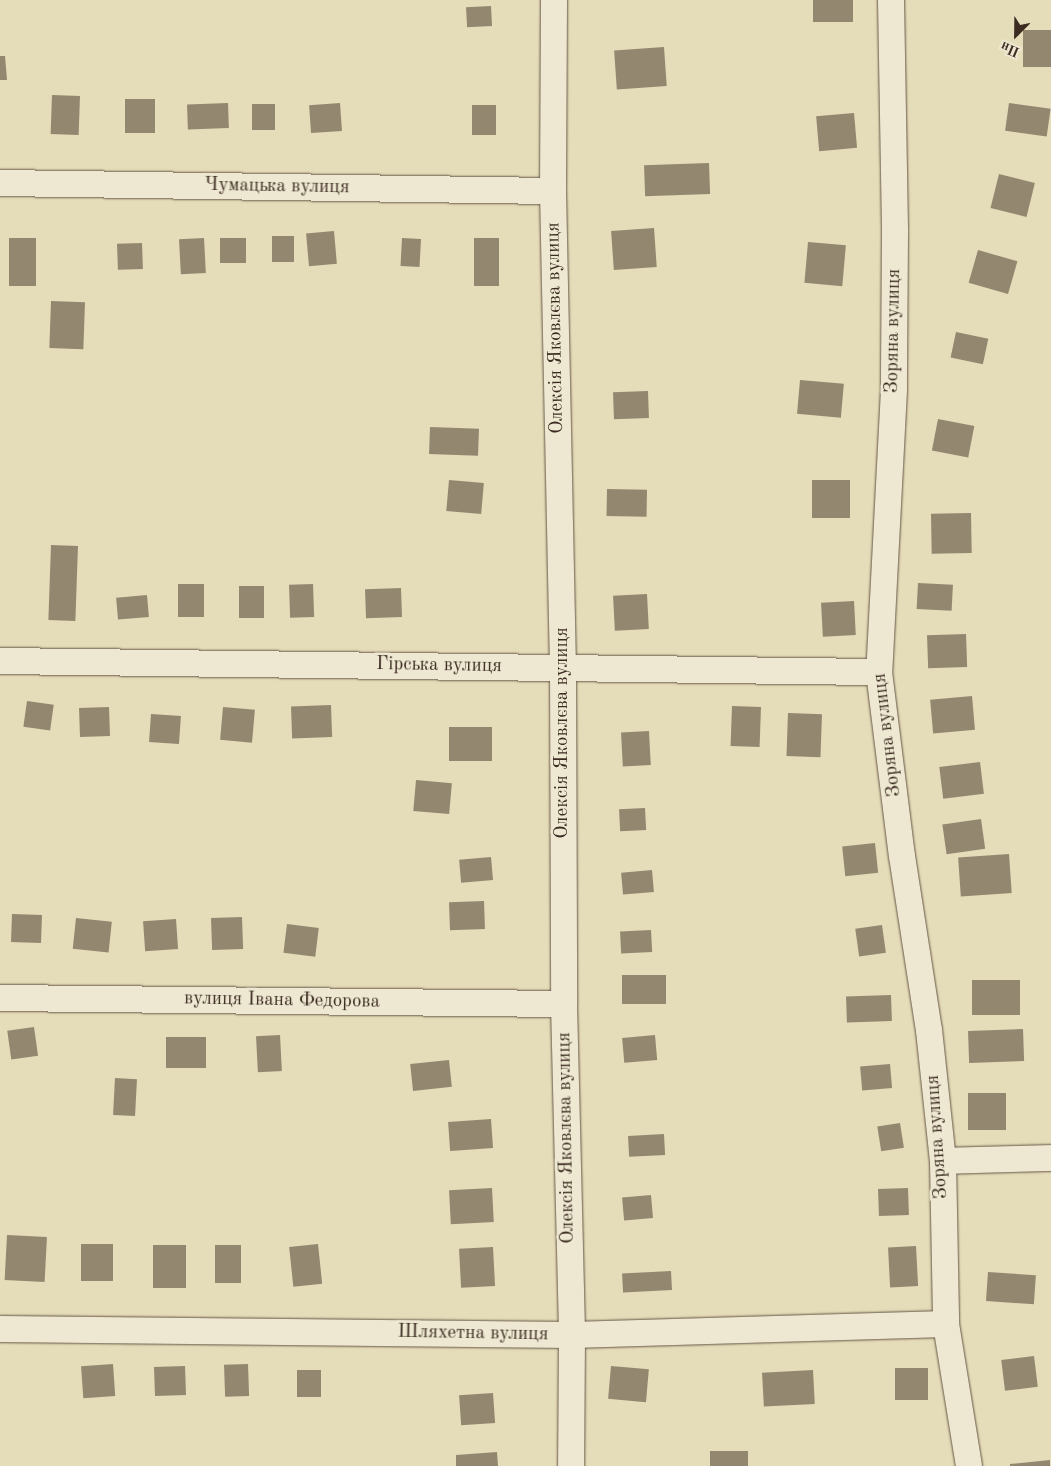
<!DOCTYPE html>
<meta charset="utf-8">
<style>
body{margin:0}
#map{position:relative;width:1051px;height:1466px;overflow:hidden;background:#e5dcb9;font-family:"Old Standard TT",serif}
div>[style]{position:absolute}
.building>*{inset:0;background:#938770;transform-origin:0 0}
.roads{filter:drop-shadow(0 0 1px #665746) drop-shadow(0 0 1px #665746)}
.minor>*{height:26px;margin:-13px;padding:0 13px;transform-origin:13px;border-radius:13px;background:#eee8d2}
span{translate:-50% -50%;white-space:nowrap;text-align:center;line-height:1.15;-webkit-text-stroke:5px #eee8d2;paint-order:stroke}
.street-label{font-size:19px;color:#3b2b20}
.north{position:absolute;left:991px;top:10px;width:50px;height:50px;-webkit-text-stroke:4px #eee8d2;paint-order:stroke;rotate:203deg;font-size:14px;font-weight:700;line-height:20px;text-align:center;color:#3b2b20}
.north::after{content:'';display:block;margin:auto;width:18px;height:22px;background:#3b2b20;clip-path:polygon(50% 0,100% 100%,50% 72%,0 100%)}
</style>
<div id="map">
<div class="building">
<i style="left:813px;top:0;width:40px;height:22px"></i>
<i style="left:491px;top:6px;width:20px;height:25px;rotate:87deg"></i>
<i style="left:1051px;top:30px;width:37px;height:28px;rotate:90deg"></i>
<i style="left:664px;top:47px;width:39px;height:50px;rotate:86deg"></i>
<i style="clip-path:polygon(0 56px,5px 56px,7px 80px,0 80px)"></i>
<i style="left:52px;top:95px;width:28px;height:39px;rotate:2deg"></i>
<i style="left:125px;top:99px;width:30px;height:34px"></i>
<i style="left:228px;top:103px;width:25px;height:41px;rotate:88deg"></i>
<i style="left:340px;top:103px;width:28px;height:31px;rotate:86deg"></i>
<i style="left:1009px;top:103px;width:42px;height:28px;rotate:8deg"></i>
<i style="left:252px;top:104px;width:23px;height:26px"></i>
<i style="left:472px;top:105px;width:24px;height:30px"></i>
<i style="left:854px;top:113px;width:35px;height:38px;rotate:85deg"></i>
<i style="left:709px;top:163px;width:31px;height:65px;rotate:88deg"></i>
<i style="left:999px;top:174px;width:37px;height:35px;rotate:14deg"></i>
<i style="left:654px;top:228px;width:39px;height:43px;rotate:86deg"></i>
<i style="left:334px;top:231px;width:33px;height:28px;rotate:85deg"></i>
<i style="left:294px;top:236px;width:26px;height:22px;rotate:90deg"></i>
<i style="left:9px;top:238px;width:27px;height:48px"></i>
<i style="left:204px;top:238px;width:35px;height:25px;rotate:87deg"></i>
<i style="left:246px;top:238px;width:25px;height:26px;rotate:90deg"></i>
<i style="left:402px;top:238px;width:19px;height:28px;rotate:3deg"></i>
<i style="left:474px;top:238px;width:25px;height:48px"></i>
<i style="left:808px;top:242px;width:38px;height:41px;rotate:5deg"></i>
<i style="left:142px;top:243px;width:26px;height:25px;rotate:88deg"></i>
<i style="left:978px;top:250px;width:41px;height:34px;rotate:16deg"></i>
<i style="left:51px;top:301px;width:34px;height:47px;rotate:2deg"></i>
<i style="left:956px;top:332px;width:33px;height:26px;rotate:12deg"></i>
<i style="left:800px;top:380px;width:44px;height:34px;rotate:5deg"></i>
<i style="left:648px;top:391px;width:27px;height:35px;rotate:88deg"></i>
<i style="left:938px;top:419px;width:37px;height:32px;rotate:11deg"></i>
<i style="left:430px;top:427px;width:49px;height:27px;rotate:2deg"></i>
<i style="left:449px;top:480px;width:35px;height:31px;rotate:5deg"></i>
<i style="left:812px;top:480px;width:38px;height:38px"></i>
<i style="left:607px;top:489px;width:40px;height:27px;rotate:1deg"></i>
<i style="left:971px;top:513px;width:40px;height:40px;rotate:89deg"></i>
<i style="left:51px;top:545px;width:27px;height:75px;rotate:2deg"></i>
<i style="left:918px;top:583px;width:35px;height:26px;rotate:3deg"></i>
<i style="left:178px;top:584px;width:26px;height:33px"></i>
<i style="left:313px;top:584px;width:33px;height:24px;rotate:88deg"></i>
<i style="left:239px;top:586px;width:25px;height:32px"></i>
<i style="left:401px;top:588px;width:29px;height:36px;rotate:88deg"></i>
<i style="left:647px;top:594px;width:35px;height:34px;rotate:87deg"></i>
<i style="left:147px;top:595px;width:22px;height:31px;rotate:85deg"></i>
<i style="left:854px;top:601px;width:34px;height:33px;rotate:87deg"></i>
<i style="left:966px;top:634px;width:33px;height:39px;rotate:88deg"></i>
<i style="left:972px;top:696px;width:34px;height:42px;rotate:85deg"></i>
<i style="left:27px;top:701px;width:27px;height:26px;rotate:8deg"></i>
<i style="left:331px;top:705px;width:32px;height:40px;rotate:88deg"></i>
<i style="left:732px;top:706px;width:29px;height:40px;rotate:2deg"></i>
<i style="left:109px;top:707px;width:29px;height:30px;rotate:88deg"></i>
<i style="left:223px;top:707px;width:32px;height:33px;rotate:5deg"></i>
<i style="left:788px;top:713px;width:34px;height:43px;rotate:2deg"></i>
<i style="left:151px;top:714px;width:30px;height:28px;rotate:4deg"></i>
<i style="left:449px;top:727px;width:43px;height:34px"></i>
<i style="left:649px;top:731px;width:34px;height:28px;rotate:87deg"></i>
<i style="left:980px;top:762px;width:32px;height:41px;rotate:83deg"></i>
<i style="left:416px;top:780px;width:36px;height:31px;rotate:5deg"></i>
<i style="left:645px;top:808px;width:22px;height:26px;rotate:87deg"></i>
<i style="left:981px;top:819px;width:30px;height:39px;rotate:82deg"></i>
<i style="left:875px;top:843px;width:30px;height:33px;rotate:84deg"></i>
<i style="left:1009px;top:854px;width:39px;height:51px;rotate:86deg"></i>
<i style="left:491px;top:857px;width:23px;height:32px;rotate:85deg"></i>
<i style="left:652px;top:870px;width:22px;height:31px;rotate:85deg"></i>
<i style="left:484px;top:901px;width:28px;height:35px;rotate:88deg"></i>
<i style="left:12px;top:914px;width:30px;height:28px;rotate:2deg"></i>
<i style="left:242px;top:917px;width:32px;height:31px;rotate:88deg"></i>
<i style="left:76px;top:918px;width:36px;height:31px;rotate:6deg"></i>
<i style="left:176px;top:919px;width:30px;height:33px;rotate:86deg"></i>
<i style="left:287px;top:924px;width:32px;height:29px;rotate:7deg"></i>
<i style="left:882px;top:925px;width:28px;height:27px;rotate:82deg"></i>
<i style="left:651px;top:930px;width:22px;height:31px;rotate:87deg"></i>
<i style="left:622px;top:975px;width:44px;height:29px"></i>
<i style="left:1020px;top:980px;width:35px;height:48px;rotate:90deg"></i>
<i style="left:891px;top:995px;width:26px;height:45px;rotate:88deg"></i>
<i style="left:34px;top:1027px;width:29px;height:27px;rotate:82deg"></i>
<i style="left:1023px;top:1029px;width:32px;height:55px;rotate:88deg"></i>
<i style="left:280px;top:1035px;width:36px;height:24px;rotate:87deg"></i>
<i style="left:655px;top:1035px;width:25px;height:33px;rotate:85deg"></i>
<i style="left:206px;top:1037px;width:31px;height:40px;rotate:90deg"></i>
<i style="left:449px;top:1060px;width:27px;height:39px;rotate:84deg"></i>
<i style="left:890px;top:1064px;width:24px;height:30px;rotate:85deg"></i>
<i style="left:115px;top:1078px;width:22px;height:37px;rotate:3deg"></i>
<i style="left:968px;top:1093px;width:38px;height:37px"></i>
<i style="left:491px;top:1119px;width:29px;height:43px;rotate:86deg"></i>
<i style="left:900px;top:1123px;width:25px;height:23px;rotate:81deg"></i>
<i style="left:664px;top:1134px;width:21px;height:36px;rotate:87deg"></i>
<i style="left:492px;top:1188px;width:34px;height:43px;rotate:87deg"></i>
<i style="left:908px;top:1188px;width:27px;height:30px;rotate:88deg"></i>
<i style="left:651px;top:1195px;width:23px;height:29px;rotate:85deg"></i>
<i style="left:7px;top:1235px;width:40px;height:45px;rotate:3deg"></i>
<i style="left:81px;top:1244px;width:32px;height:37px"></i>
<i style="left:318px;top:1244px;width:40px;height:29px;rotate:84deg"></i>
<i style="left:153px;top:1245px;width:33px;height:43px"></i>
<i style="left:215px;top:1245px;width:26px;height:38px"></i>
<i style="left:916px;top:1246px;width:40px;height:28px;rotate:87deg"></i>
<i style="left:493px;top:1247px;width:39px;height:34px;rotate:87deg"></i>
<i style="left:671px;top:1271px;width:19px;height:49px;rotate:87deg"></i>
<i style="left:988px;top:1272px;width:48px;height:29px;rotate:4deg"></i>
<i style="left:1034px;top:1356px;width:31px;height:33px;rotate:83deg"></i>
<i style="left:113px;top:1364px;width:32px;height:32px;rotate:86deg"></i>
<i style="left:248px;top:1364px;width:32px;height:24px;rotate:88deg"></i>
<i style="left:185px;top:1366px;width:29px;height:31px;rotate:88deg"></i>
<i style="left:611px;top:1366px;width:38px;height:33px;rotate:5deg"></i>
<i style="left:895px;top:1368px;width:33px;height:32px"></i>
<i style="left:297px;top:1370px;width:24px;height:27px"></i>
<i style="left:813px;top:1370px;width:34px;height:51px;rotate:87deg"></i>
<i style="left:493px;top:1393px;width:30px;height:34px;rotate:86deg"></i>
<i style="left:710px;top:1451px;width:38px;height:15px"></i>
<i style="clip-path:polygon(497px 1452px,498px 1466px,456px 1466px,456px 1455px)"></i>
<i style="clip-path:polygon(1050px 1460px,1050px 1466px,1010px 1466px,1010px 1464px)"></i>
</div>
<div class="roads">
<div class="minor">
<i style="left:554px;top:0;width:191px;rotate:90.3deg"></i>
<i style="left:553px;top:191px;width:476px;rotate:88.8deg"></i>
<i style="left:563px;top:667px;width:337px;rotate:89.8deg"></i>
<i style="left:564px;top:1004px;width:331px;rotate:88.6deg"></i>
<i style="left:572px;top:1335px;width:131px;rotate:90.4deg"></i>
<i style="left:891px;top:0;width:232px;rotate:89deg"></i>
<i style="left:895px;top:232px;width:158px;rotate:90.4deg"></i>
<i style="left:894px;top:390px;width:282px;rotate:93deg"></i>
<i style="left:879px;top:672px;width:185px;rotate:82.9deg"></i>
<i style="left:902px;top:856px;width:176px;rotate:81.2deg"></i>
<i style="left:929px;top:1030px;width:132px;rotate:83.9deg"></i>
<i style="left:943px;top:1161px;width:163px;rotate:88.9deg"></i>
<i style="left:946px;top:1324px;width:144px;rotate:80.8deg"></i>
<i style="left:0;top:183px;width:553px;rotate:0.83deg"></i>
<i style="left:0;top:661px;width:879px;rotate:0.72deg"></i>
<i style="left:0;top:998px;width:564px;rotate:0.61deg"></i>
<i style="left:943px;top:1161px;width:108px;rotate:-1.6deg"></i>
<i style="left:0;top:1329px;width:572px;rotate:0.6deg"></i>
<i style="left:572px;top:1335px;width:374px;rotate:-1.7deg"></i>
</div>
</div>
<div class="street-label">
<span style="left:277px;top:187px;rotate:1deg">Чумацька вулиця</span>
<span style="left:556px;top:328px;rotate:-91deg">Олексія Яковлєва вулиця</span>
<span style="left:894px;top:331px;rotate:-89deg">Зоряна вулиця</span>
<span style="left:439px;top:666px;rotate:1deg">Гірська вулиця</span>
<span style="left:563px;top:733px;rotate:-90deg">Олексія Яковлєва вулиця</span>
<span style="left:888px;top:735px;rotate:-97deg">Зоряна вулиця</span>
<span style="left:282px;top:1001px;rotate:1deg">вулиця Івана Федорова</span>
<span style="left:938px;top:1137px;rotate:-94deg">Зоряна вулиця</span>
<span style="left:567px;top:1138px;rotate:-91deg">Олексія Яковлєва вулиця</span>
<span style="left:473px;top:1334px;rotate:1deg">Шляхетна вулиця</span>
</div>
<div class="north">Пн</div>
</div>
